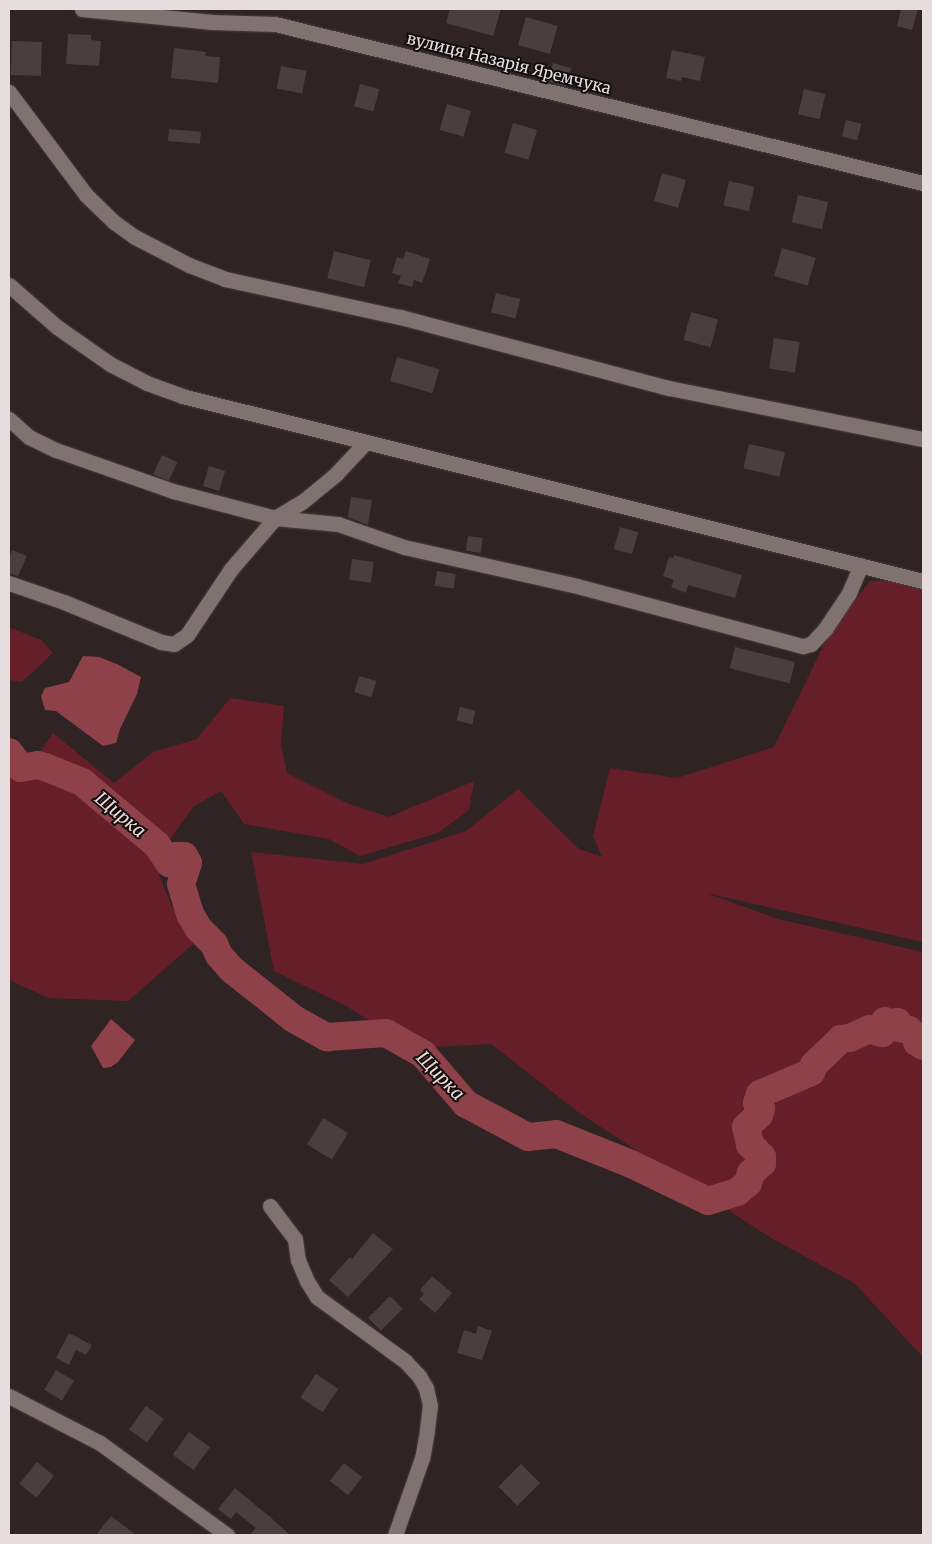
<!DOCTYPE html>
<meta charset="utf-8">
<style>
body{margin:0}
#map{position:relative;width:932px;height:1544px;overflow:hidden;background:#2f2323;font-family:Merriweather,serif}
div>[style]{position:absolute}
.green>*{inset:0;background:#661e29}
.water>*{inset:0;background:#8e4149}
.river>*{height:28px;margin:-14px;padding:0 14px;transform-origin:14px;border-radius:14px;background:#8e4149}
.building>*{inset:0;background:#4b3e3f;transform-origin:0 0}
.roads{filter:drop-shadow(0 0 1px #493e3f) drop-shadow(0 0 1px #493e3f)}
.minor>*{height:15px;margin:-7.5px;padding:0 7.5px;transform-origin:7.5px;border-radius:7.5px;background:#817272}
span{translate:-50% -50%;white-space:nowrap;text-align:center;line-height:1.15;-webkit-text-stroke:4px #130e0e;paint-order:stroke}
.street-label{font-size:16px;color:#e6ddde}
.water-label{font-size:18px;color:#f0d8d8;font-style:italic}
.frame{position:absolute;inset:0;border:10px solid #e6ddde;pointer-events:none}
</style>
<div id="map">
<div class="green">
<i style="clip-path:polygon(870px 581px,890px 581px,923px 589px,923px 942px,706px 893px,778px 919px,923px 952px,923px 1357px,854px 1283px,771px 1238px,578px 1112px,491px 1044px,414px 1048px,346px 1006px,274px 971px,251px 852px,363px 864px,466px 831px,518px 789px,579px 849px,602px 857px,593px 836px,610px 768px,677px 778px,774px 747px,830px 632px)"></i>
<i style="clip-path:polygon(9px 627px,41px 640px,53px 653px,22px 682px,9px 680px)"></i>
<i style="clip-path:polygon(230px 698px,284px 706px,281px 745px,287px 773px,349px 804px,389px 817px,474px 781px,469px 810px,438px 833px,360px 856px,329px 839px,244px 824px,221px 791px,194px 806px,154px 862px,171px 905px,199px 939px,128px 1001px,49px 998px,9px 980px,9px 775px,23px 777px,53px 733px,114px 783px,153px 752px,197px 739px)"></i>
</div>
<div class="water">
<i style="clip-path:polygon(83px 656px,99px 657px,117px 664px,141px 677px,137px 694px,120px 729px,116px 743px,103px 746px,56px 711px,45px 710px,41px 696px,45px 688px,69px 682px)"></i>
<i style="clip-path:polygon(111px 1019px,135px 1040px,118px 1062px,111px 1067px,103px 1068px,91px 1046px)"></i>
</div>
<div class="river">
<i style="left:9px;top:752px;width:20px;rotate:53deg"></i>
<i style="left:21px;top:768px;width:17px;rotate:-10deg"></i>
<i style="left:38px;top:765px;width:7px;rotate:16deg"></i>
<i style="left:45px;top:767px;width:40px;rotate:22deg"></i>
<i style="left:82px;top:782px;width:98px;rotate:40deg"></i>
<i style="left:157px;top:845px;width:22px;rotate:56deg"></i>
<i style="left:169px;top:863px;width:10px;rotate:-45deg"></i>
<i style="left:176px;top:856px;width:8px"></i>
<i style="left:184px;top:856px;width:8px;rotate:60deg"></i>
<i style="left:188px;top:863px;width:22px;rotate:108deg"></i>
<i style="left:181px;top:884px;width:31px;rotate:73deg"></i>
<i style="left:190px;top:914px;width:17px;rotate:59deg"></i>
<i style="left:199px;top:929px;width:21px;rotate:45deg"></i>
<i style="left:214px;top:944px;width:12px;rotate:66deg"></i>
<i style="left:219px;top:955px;width:18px;rotate:49deg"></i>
<i style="left:231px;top:969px;width:80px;rotate:38.4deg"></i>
<i style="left:294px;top:1019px;width:38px;rotate:29deg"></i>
<i style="left:327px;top:1037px;width:59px;rotate:-3.9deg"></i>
<i style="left:386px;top:1033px;width:43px;rotate:29.6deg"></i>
<i style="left:423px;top:1054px;width:66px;rotate:49.3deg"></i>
<i style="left:466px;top:1104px;width:70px;rotate:28deg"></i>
<i style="left:528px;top:1137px;width:28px;rotate:-6deg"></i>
<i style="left:556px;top:1134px;width:81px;rotate:21.8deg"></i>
<i style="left:631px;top:1164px;width:85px;rotate:25.7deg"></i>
<i style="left:708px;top:1201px;width:30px;rotate:-17deg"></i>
<i style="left:737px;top:1192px;width:14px;rotate:-39deg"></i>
<i style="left:748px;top:1183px;width:10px;rotate:-73deg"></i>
<i style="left:751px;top:1173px;width:15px;rotate:-42deg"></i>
<i style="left:762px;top:1163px;width:6px;rotate:-90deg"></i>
<i style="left:762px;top:1157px;width:18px;rotate:-133deg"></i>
<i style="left:750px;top:1144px;width:17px;rotate:-103deg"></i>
<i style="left:746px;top:1127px;width:18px;rotate:-43deg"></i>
<i style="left:759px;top:1115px;width:7px;rotate:-74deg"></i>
<i style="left:761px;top:1108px;width:6px;rotate:-129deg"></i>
<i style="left:757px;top:1103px;width:9px;rotate:-72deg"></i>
<i style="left:760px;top:1094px;width:56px;rotate:-23.3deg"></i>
<i style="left:811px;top:1072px;width:8px;rotate:-67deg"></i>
<i style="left:814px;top:1065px;width:37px;rotate:-44deg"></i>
<i style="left:841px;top:1039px;width:9px;rotate:-6deg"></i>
<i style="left:850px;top:1038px;width:21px;rotate:-25deg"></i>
<i style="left:869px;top:1029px;width:14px;rotate:17deg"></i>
<i style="left:882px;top:1033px;width:12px;rotate:-76deg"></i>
<i style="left:885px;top:1021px;width:6px;rotate:45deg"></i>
<i style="left:889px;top:1025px;width:9px;rotate:-21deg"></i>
<i style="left:897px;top:1022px;width:6px;rotate:72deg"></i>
<i style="left:899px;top:1028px;width:10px;rotate:11deg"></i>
<i style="left:909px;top:1030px;width:11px;rotate:41deg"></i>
<i style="left:917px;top:1037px;width:5px;rotate:90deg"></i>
<i style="left:917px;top:1042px;width:7px;rotate:34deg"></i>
</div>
<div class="building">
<i style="clip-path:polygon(450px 9px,501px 9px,493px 36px,446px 23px)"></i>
<i style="clip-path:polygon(901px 9px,918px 9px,912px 30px,897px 26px)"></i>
<i style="left:526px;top:17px;width:33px;height:29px;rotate:16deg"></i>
<i style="clip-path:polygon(68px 34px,91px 35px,91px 40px,101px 41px,99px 66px,66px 64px)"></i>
<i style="left:12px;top:41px;width:30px;height:34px;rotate:2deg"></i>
<i style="clip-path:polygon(174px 48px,206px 52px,205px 56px,220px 57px,218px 83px,171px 78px)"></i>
<i style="clip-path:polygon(672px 50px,705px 57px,700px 81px,682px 77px,681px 81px,666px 78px)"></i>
<i style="left:553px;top:63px;width:19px;height:19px;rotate:16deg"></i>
<i style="left:281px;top:66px;width:26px;height:23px;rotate:11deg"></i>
<i style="left:360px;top:84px;width:20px;height:23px;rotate:15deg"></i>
<i style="left:804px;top:89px;width:22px;height:26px;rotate:13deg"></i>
<i style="left:447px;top:104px;width:25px;height:27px;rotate:16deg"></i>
<i style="left:846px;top:120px;width:16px;height:17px;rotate:14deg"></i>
<i style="left:513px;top:123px;width:25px;height:31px;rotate:16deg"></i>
<i style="left:169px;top:129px;width:32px;height:12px;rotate:5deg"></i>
<i style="left:662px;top:173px;width:25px;height:29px;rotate:16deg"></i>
<i style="left:729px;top:181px;width:26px;height:25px;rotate:13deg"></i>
<i style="left:798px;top:195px;width:31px;height:28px;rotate:13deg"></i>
<i style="left:782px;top:248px;width:35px;height:29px;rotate:16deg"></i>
<i style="left:334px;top:251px;width:38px;height:28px;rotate:14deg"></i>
<i style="clip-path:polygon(406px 251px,430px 259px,422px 283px,414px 280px,412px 287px,398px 283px,401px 276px,392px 273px,397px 257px,403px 259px)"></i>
<i style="left:496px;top:293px;width:25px;height:20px;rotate:14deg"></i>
<i style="left:691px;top:312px;width:28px;height:29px;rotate:15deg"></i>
<i style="left:774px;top:338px;width:26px;height:31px;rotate:9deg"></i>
<i style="left:397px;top:357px;width:44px;height:25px;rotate:16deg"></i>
<i style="left:749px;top:444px;width:37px;height:25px;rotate:13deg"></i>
<i style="left:162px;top:455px;width:17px;height:21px;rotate:25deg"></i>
<i style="left:209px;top:466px;width:17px;height:21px;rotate:17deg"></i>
<i style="clip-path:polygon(351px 497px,372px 500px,368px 525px,348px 517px)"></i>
<i style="left:620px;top:527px;width:19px;height:23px;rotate:16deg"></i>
<i style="left:468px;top:536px;width:15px;height:15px;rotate:8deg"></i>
<i style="clip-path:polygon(12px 550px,27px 556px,18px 576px,9px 573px,9px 559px)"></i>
<i style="clip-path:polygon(674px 555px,742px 575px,735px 598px,688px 585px,686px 593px,671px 587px,674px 580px,663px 576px,669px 557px,673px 558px)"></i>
<i style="left:352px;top:559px;width:22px;height:21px;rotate:8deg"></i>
<i style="left:437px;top:571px;width:19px;height:15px;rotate:9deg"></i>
<i style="left:735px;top:647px;width:62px;height:22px;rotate:14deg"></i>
<i style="left:359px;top:676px;width:18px;height:17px;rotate:16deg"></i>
<i style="left:460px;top:707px;width:16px;height:14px;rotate:14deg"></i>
<i style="left:323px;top:1118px;width:29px;height:31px;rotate:31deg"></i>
<i style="clip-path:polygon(373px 1233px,393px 1249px,348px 1297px,329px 1280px,350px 1257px,352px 1259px)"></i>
<i style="clip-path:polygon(432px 1276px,452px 1293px,435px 1313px,419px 1299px,424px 1294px,420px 1290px)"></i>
<i style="left:390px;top:1296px;width:18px;height:31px;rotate:45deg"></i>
<i style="clip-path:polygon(478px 1326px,492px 1331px,482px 1360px,457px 1353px,464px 1330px,476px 1334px)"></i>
<i style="clip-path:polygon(69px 1333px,92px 1345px,86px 1355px,76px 1350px,69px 1365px,56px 1358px)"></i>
<i style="left:56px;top:1370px;width:21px;height:23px;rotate:31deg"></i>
<i style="left:316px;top:1374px;width:27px;height:28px;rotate:34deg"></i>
<i style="left:146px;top:1406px;width:22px;height:29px;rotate:36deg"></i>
<i style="left:189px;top:1432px;width:26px;height:28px;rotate:36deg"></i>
<i style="left:37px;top:1462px;width:22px;height:28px;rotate:39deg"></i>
<i style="left:344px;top:1463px;width:23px;height:23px;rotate:38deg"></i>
<i style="left:521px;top:1464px;width:27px;height:32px;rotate:45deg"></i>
<i style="clip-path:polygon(235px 1488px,269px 1516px,290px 1535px,250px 1535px,256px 1528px,236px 1512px,231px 1519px,218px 1509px)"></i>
<i style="clip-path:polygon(111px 1516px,136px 1535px,96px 1535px)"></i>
</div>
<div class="roads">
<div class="minor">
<i style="left:82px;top:9px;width:131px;rotate:5.7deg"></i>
<i style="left:212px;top:22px;width:63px;rotate:1.8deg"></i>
<i style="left:275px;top:24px;width:667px;rotate:13.79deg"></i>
<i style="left:9px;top:92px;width:129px;rotate:53.2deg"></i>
<i style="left:86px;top:195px;width:39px;rotate:44deg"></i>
<i style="left:114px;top:222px;width:26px;rotate:36deg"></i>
<i style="left:135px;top:237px;width:61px;rotate:27.4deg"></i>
<i style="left:189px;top:265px;width:39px;rotate:21deg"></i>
<i style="left:225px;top:279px;width:179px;rotate:12.3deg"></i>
<i style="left:400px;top:317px;width:278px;rotate:14.8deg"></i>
<i style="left:669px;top:388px;width:259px;rotate:11.4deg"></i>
<i style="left:9px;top:285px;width:64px;rotate:41.2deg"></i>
<i style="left:57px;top:327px;width:65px;rotate:34.9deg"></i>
<i style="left:110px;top:364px;width:42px;rotate:27.2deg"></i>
<i style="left:147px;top:383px;width:37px;rotate:20deg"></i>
<i style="left:182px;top:396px;width:764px;rotate:14.02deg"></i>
<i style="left:9px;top:419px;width:27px;rotate:42deg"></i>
<i style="left:29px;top:437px;width:30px;rotate:26deg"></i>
<i style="left:56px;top:450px;width:124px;rotate:19.3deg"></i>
<i style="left:173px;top:491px;width:106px;rotate:14.8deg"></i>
<i style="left:275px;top:518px;width:63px;rotate:5.4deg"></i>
<i style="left:338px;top:524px;width:70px;rotate:19.2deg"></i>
<i style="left:404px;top:547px;width:177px;rotate:12.7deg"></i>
<i style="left:577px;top:586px;width:234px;rotate:14.9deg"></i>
<i style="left:803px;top:646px;width:8px;rotate:-14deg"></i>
<i style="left:811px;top:644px;width:21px;rotate:-47deg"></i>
<i style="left:825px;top:629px;width:43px;rotate:-56.3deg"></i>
<i style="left:849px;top:593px;width:30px;rotate:-67deg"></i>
<i style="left:9px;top:583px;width:58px;rotate:19.1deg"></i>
<i style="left:64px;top:602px;width:105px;rotate:22.4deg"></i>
<i style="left:161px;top:642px;width:13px;rotate:9deg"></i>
<i style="left:174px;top:644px;width:16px;rotate:-35deg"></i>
<i style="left:187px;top:635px;width:79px;rotate:-56.3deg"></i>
<i style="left:231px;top:569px;width:67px;rotate:-49.2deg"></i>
<i style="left:275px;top:518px;width:31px;rotate:-31deg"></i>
<i style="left:302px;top:502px;width:43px;rotate:-39.3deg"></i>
<i style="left:335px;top:475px;width:45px;rotate:-46.8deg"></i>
<i style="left:270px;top:1206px;width:41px;rotate:52.9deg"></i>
<i style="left:295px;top:1239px;width:21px;rotate:82deg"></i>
<i style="left:298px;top:1260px;width:23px;rotate:67deg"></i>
<i style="left:307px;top:1281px;width:19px;rotate:58deg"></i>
<i style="left:317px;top:1297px;width:109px;rotate:36deg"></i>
<i style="left:405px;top:1361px;width:21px;rotate:47deg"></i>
<i style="left:419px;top:1376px;width:14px;rotate:60deg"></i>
<i style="left:426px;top:1388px;width:17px;rotate:77deg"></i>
<i style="left:430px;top:1405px;width:26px;rotate:97deg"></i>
<i style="left:427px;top:1431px;width:27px;rotate:100deg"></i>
<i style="left:422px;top:1458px;width:82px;rotate:109.3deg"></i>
<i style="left:9px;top:1396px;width:102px;rotate:27.3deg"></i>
<i style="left:100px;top:1443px;width:157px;rotate:35.9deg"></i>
</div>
</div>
<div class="street-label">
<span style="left:509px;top:63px;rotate:14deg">вулиця Назарія Яремчука</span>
</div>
<div class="water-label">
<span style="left:120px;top:815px;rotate:40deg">Щирка</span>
<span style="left:440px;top:1076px;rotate:46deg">Щирка</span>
</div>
<div class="frame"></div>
</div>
